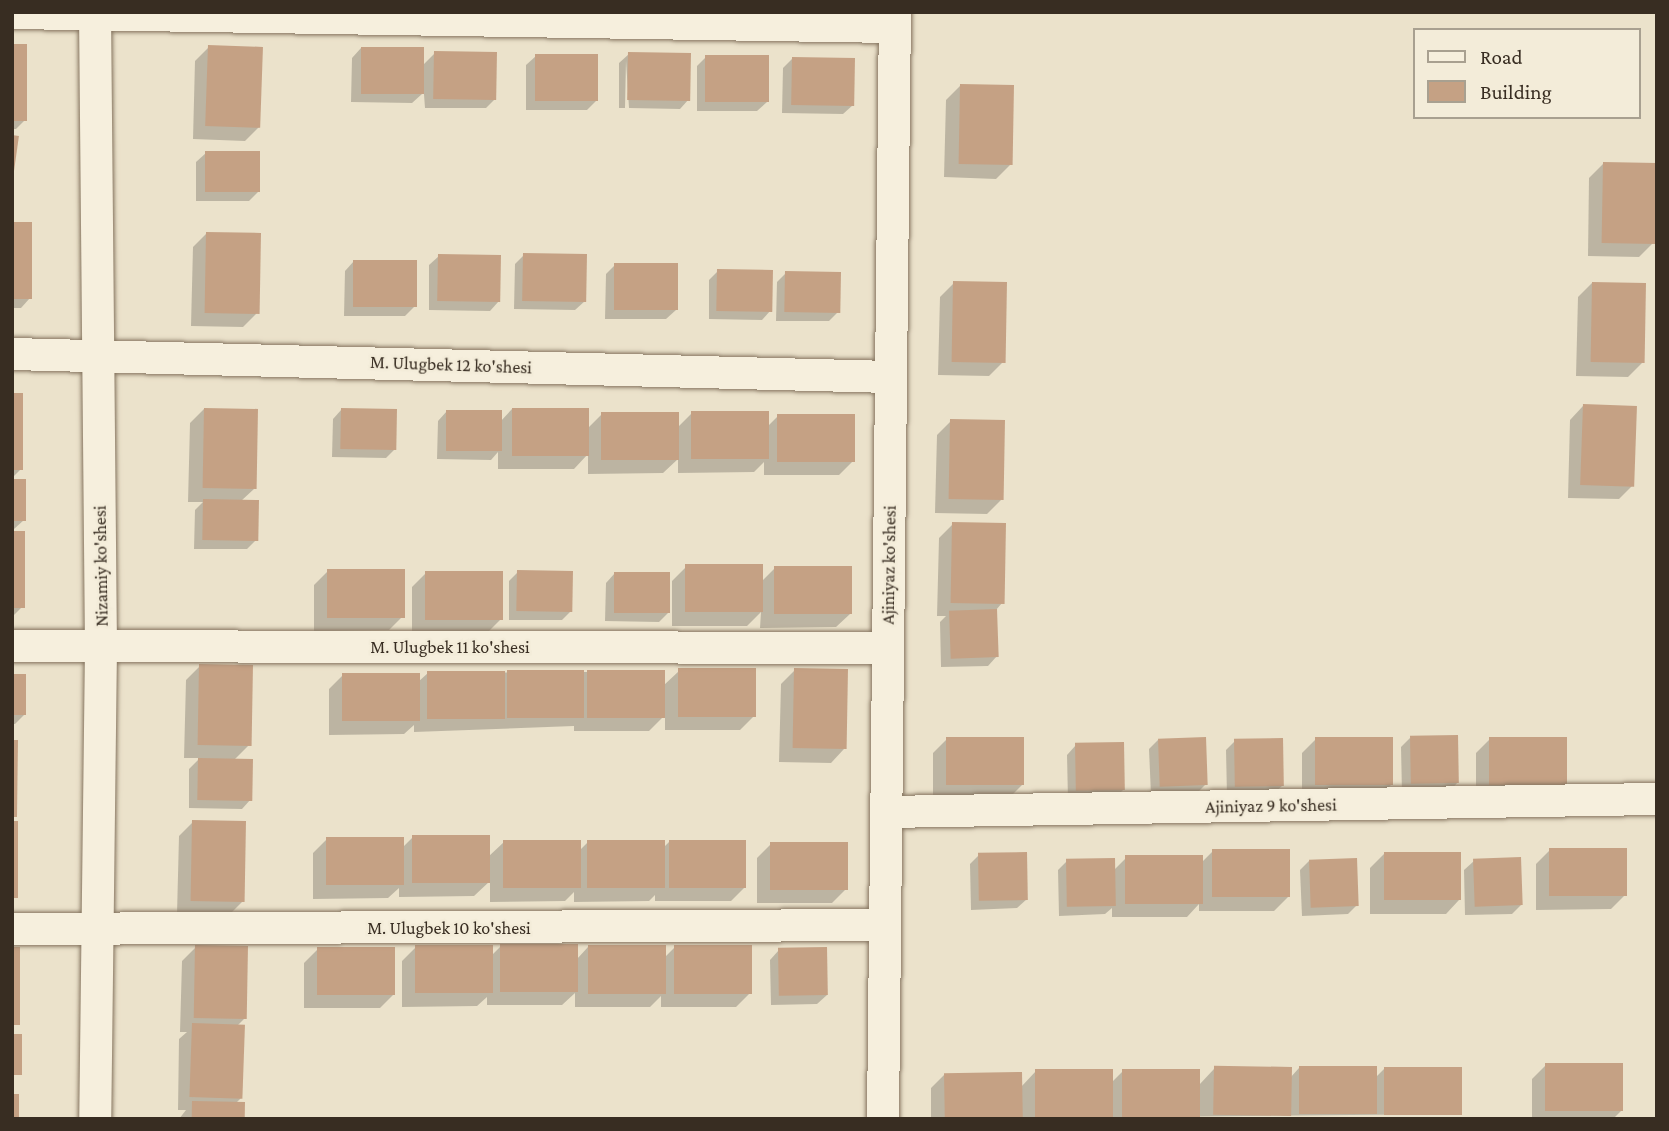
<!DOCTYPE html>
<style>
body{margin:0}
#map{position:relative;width:1669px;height:1131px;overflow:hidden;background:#ebe2cb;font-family:"Crimson Pro",serif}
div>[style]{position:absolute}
.shadow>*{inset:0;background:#0003}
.building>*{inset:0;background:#c5a184;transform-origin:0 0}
.roads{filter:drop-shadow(0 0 2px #867560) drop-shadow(0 0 2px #867560)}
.minor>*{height:32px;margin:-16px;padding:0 16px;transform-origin:16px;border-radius:16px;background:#f6efdd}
span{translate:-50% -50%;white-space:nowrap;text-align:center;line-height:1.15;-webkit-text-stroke:5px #f3ecd9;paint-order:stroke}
.street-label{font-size:18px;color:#382d22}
.frame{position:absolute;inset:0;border:14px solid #382d22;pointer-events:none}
.legend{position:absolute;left:1413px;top:28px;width:228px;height:91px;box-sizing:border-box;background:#f3ecd9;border:2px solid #a8a090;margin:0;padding:9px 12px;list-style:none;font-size:21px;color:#382d22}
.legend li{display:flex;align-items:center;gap:14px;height:35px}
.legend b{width:35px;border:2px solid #a8a090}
</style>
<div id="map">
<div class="shadow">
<i style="clip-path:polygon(12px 46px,25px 120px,16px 129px,12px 129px)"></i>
<i style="clip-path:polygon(209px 47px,259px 127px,245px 141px,193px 139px,195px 61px)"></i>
<i style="clip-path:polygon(361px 48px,422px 66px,435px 53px,495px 99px,486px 108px,425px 108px,422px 68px,422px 94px,412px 103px,351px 102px,352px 58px)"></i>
<i style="clip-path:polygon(629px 54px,689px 99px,680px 109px,629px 108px,626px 61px,625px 108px,619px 108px,619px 63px)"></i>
<i style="clip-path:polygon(536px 56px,596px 101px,587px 110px,526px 110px,526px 65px)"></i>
<i style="clip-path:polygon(706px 57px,767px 102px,757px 111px,697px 111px,697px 66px)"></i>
<i style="clip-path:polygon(792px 59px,853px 105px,843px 114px,782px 113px,783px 68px)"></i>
<i style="clip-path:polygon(960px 86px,1010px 165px,996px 179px,944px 177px,946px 100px)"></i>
<i style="clip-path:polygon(206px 153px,258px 192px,249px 201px,196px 201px,196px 162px)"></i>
<i style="clip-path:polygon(1603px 164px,1653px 243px,1639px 257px,1588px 256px,1589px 178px)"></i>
<i style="clip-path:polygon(12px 224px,30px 298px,21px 308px,12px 308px)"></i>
<i style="clip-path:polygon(207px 233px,257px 313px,243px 327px,191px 326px,193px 247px)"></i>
<i style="clip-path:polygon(524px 255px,585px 301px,575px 310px,514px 309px,515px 264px)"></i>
<i style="clip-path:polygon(439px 256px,499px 301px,490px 311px,429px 310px,429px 265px)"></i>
<i style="clip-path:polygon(354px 261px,414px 307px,405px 316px,344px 316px,345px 271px)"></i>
<i style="clip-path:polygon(615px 265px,676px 310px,666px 319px,605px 319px,606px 274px)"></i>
<i style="clip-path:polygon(718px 271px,771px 310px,762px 320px,709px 319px,709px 280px)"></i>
<i style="clip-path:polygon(786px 273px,838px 312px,829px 321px,776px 321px,777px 282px)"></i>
<i style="clip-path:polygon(954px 283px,1003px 362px,989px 376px,938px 375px,940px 297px)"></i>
<i style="clip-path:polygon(1592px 283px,1642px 363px,1628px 377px,1576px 376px,1578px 297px)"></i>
<i style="clip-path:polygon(12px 395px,21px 469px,12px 478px)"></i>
<i style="clip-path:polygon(1583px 406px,1633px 485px,1619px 499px,1568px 498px,1570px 420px)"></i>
<i style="clip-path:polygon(204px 409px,254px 489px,241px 501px,256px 540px,247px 549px,194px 549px,195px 510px,203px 502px,188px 502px,190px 423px)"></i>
<i style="clip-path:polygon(342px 409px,395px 449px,386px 458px,332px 457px,333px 419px)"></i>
<i style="clip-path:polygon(512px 409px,588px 428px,602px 414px,677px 428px,692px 413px,768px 426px,778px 416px,853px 461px,839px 475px,764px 475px,764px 462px,754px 472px,678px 473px,678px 459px,663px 473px,588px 474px,588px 454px,574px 469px,498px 469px,498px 452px,491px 460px,437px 459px,438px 421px,447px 411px,500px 422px)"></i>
<i style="clip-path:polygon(951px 421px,1001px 500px,987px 514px,935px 513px,937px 435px)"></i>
<i style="clip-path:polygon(12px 481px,24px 520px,14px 529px,12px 529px)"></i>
<i style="clip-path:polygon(953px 524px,1002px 603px,996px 610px,997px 656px,988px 666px,941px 667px,940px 622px,946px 616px,937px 616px,939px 538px)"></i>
<i style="clip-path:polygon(12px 533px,22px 607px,13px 616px,12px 616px)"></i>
<i style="clip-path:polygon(686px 567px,761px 582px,775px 568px,850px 614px,836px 627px,760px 628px,761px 612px,747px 626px,672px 626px,672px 581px)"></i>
<i style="clip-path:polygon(328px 571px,403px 616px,389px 630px,314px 631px,314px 585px)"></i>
<i style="clip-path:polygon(518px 572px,571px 611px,562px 620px,509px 620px,509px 581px)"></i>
<i style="clip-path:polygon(426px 573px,502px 618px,488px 632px,412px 633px,412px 587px)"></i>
<i style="clip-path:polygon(615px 573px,668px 613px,659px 622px,605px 621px,606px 583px)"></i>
<i style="clip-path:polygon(200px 666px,249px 745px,234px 760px,251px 799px,242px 809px,189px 808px,189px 769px,200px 758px,184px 758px,186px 680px)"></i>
<i style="clip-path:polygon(795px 670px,844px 749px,831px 763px,779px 762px,781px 684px)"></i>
<i style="clip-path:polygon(679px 671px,754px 716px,740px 730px,665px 730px,665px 715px,649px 731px,574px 731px,574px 726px,414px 732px,414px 725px,404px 734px,329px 735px,329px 689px,343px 675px,418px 682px,428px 673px,587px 672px,663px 686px)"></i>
<i style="clip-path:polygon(12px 676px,24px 715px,15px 724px,12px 724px)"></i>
<i style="clip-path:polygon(1410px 738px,1458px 782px,1449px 792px,1402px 793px,1401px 747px)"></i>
<i style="clip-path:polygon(947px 739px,1022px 785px,1008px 799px,933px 799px,933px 753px)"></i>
<i style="clip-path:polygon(1316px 739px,1391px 785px,1377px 799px,1302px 799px,1302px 753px)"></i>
<i style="clip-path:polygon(1490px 739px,1566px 785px,1476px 798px,1476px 753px)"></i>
<i style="clip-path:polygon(1158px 740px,1206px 784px,1197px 793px,1151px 795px,1149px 749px)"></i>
<i style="clip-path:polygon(1235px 741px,1283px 785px,1273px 794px,1227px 796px,1226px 750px)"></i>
<i style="clip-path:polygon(1076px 745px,1124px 789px,1114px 799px,1068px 800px,1067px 755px)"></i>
<i style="clip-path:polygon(193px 822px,243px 901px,229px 915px,177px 914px,179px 836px)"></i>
<i style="clip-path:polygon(413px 837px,488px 857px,504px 842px,579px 851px,588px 842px,663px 848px,669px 842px,745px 887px,731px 901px,655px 901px,655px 895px,649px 901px,574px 902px,574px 892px,565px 901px,490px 902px,490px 881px,474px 896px,399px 897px,399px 888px,388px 898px,313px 899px,313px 853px,327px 839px,402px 848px)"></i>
<i style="clip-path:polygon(771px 844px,846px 889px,832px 903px,757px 903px,757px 858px)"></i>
<i style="clip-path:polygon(1550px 850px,1625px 895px,1611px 909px,1536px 910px,1536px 864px)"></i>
<i style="clip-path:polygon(1213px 851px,1288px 897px,1274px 911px,1199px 911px,1199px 904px,1187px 917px,1112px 917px,1112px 908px,1105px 914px,1059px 916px,1058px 870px,1067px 861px,1114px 870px,1126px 858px,1201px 863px)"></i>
<i style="clip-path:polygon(1384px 854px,1459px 900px,1446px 914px,1370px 914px,1370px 868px)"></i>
<i style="clip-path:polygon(979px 855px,1027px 899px,1017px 908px,971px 910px,970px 864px)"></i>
<i style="clip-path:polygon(1309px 861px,1357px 905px,1348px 914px,1302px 916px,1300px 870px)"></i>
<i style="clip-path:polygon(1474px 861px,1521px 905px,1512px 914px,1465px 915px,1464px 870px)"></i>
<i style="clip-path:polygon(501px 946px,577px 959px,588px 947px,664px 958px,675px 947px,750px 993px,736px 1007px,661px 1007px,661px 996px,650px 1007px,575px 1007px,575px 993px,562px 1005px,487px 1005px,487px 997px,477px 1006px,402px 1007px,402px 961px,416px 947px,491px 956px)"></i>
<i style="clip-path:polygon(196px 947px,245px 1018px,237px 1026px,242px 1097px,236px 1103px,243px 1119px,179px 1119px,186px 1110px,178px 1110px,179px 1039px,187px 1032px,180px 1032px,182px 961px)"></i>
<i style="clip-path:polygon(318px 949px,394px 994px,380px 1008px,304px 1008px,304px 963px)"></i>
<i style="clip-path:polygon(779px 950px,827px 995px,817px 1004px,771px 1005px,770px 960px)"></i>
<i style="clip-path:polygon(1546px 1065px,1621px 1111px,1613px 1119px,1532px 1119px,1532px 1079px)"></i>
<i style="clip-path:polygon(1299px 1068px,1375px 1078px,1385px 1068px,1460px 1114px,931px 1119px,931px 1088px,945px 1074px,1021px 1087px,1036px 1071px,1112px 1082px,1123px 1071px,1199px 1085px,1214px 1069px,1290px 1078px)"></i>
</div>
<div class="building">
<i style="left:12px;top:44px;width:15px;height:77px"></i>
<i style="left:208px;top:45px;width:55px;height:81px;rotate:2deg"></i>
<i style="left:361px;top:47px;width:63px;height:47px"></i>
<i style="left:434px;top:51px;width:63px;height:48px;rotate:1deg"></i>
<i style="left:628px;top:52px;width:63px;height:48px;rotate:1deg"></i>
<i style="left:535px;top:54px;width:63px;height:47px"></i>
<i style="left:705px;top:55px;width:64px;height:47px"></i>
<i style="left:792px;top:57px;width:63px;height:48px;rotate:1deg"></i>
<i style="left:960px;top:84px;width:54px;height:80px;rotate:1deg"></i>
<i style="left:12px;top:135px;width:7px;height:42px;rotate:8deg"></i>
<i style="left:205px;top:151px;width:55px;height:41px"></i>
<i style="left:1603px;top:162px;width:54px;height:81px;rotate:1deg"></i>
<i style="left:12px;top:222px;width:20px;height:77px"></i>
<i style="left:206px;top:232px;width:55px;height:81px;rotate:1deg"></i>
<i style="left:523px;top:253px;width:64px;height:48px;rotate:1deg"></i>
<i style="left:438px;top:254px;width:63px;height:47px;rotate:1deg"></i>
<i style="left:353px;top:260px;width:64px;height:47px"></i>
<i style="left:614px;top:263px;width:64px;height:47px"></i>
<i style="left:717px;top:269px;width:56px;height:42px;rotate:1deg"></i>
<i style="left:785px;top:271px;width:56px;height:41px;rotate:1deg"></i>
<i style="left:953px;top:281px;width:54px;height:81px;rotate:1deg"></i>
<i style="left:1592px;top:282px;width:54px;height:80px;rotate:1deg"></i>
<i style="left:12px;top:393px;width:11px;height:77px"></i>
<i style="left:1583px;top:404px;width:54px;height:81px;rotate:2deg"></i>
<i style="left:204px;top:408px;width:54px;height:80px;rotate:1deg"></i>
<i style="left:341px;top:408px;width:56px;height:41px;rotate:1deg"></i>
<i style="left:512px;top:408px;width:77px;height:48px"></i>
<i style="left:446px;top:410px;width:56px;height:41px"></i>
<i style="left:769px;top:411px;width:48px;height:78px;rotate:90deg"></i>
<i style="left:601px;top:412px;width:78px;height:48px"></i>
<i style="left:777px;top:414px;width:78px;height:48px"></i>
<i style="left:950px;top:419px;width:55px;height:80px;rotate:1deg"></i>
<i style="left:12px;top:479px;width:14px;height:42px"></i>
<i style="left:203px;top:499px;width:56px;height:41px;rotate:1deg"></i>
<i style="left:952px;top:522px;width:54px;height:81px;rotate:1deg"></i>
<i style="left:12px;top:531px;width:13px;height:77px"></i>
<i style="left:763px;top:564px;width:48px;height:78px;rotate:90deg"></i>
<i style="left:852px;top:566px;width:48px;height:78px;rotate:90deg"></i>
<i style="left:327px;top:569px;width:78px;height:49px"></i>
<i style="left:517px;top:570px;width:56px;height:41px;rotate:1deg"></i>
<i style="left:425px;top:571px;width:78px;height:49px"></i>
<i style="left:614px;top:572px;width:56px;height:41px"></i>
<i style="left:997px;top:609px;width:48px;height:48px;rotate:88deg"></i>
<i style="left:199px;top:664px;width:54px;height:81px;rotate:1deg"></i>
<i style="left:756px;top:668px;width:49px;height:78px;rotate:90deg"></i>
<i style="left:794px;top:668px;width:54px;height:80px;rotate:1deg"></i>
<i style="left:507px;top:670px;width:77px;height:48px"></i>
<i style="left:587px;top:670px;width:78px;height:48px"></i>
<i style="left:427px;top:671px;width:78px;height:48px"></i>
<i style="left:342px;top:673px;width:78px;height:48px"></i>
<i style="left:12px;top:674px;width:14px;height:41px"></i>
<i style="left:1458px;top:735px;width:48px;height:48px;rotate:89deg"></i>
<i style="left:1024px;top:737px;width:48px;height:78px;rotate:90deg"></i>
<i style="left:1206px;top:737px;width:48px;height:48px;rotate:88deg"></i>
<i style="left:1393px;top:737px;width:48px;height:78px;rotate:90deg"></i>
<i style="left:1489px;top:737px;width:78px;height:48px"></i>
<i style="left:1283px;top:738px;width:48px;height:49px;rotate:89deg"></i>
<i style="clip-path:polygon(12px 740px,18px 740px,17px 817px,12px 817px)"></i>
<i style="left:1124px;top:742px;width:48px;height:49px;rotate:89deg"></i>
<i style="left:198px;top:758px;width:55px;height:42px;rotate:1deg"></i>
<i style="left:192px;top:820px;width:54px;height:81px;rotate:1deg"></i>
<i style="left:12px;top:821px;width:6px;height:77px"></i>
<i style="left:412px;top:835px;width:78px;height:48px"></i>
<i style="left:326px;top:837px;width:78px;height:48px"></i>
<i style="left:503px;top:840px;width:78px;height:48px"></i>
<i style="left:587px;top:840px;width:78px;height:48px"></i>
<i style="left:669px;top:840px;width:77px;height:48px"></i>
<i style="left:770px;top:842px;width:78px;height:48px"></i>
<i style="left:1549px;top:848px;width:78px;height:48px"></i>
<i style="left:1212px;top:849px;width:78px;height:48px"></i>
<i style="left:1027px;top:852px;width:48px;height:49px;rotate:89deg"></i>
<i style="left:1461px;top:852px;width:48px;height:77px;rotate:90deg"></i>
<i style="left:1203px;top:855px;width:49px;height:78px;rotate:90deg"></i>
<i style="left:1521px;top:857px;width:48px;height:48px;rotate:88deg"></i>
<i style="left:1115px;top:858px;width:48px;height:49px;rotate:89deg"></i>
<i style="left:1357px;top:858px;width:48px;height:48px;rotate:88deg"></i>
<i style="left:500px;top:944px;width:78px;height:48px"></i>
<i style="left:195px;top:945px;width:53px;height:73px;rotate:1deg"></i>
<i style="left:493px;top:945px;width:48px;height:78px;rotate:90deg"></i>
<i style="left:588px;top:945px;width:78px;height:49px"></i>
<i style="left:674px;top:945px;width:78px;height:49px"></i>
<i style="left:12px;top:947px;width:8px;height:78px"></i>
<i style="left:317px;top:947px;width:78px;height:48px"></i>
<i style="left:827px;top:947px;width:48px;height:49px;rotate:89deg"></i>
<i style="left:192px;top:1023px;width:53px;height:74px;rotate:2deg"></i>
<i style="left:12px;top:1034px;width:10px;height:41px"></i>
<i style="left:1623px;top:1063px;width:48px;height:78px;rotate:90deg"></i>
<i style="left:1299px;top:1066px;width:78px;height:48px"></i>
<i style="left:1292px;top:1067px;width:49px;height:78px;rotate:91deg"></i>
<i style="left:1384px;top:1067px;width:78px;height:48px"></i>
<i style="left:1035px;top:1069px;width:78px;height:48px"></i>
<i style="left:1122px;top:1069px;width:78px;height:48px"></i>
<i style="left:1022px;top:1072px;width:47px;height:78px;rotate:89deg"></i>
<i style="left:12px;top:1094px;width:7px;height:25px"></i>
<i style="left:192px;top:1101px;width:53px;height:18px;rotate:1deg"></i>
</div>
<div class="roads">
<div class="minor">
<i style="left:95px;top:12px;width:635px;rotate:89.46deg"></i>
<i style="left:101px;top:647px;width:472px;rotate:90.7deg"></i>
<i style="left:12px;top:13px;width:883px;rotate:0.91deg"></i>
<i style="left:12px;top:354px;width:879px;rotate:1.5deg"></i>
<i style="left:12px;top:646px;width:876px;rotate:0.13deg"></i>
<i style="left:886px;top:812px;width:771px;rotate:-0.97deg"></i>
<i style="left:12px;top:929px;width:873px;rotate:-0.26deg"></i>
<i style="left:883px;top:1119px;width:1107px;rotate:-89.38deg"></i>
</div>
</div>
<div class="street-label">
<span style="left:451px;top:365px;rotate:2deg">M. Ulugbek 12 ko'shesi</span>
<span style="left:889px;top:565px;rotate:-89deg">Ajiniyaz ko'shesi</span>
<span style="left:101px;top:566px;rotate:-91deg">Nizamiy ko'shesi</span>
<span style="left:450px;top:647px">M. Ulugbek 11 ko'shesi</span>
<span style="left:1271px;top:806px;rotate:-1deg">Ajiniyaz 9 ko'shesi</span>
<span style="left:449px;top:928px">M. Ulugbek 10 ko'shesi</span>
</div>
<div class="frame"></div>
<ul class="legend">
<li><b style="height:9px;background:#f6efdd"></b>Road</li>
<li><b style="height:19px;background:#c5a184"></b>Building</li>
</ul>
</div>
